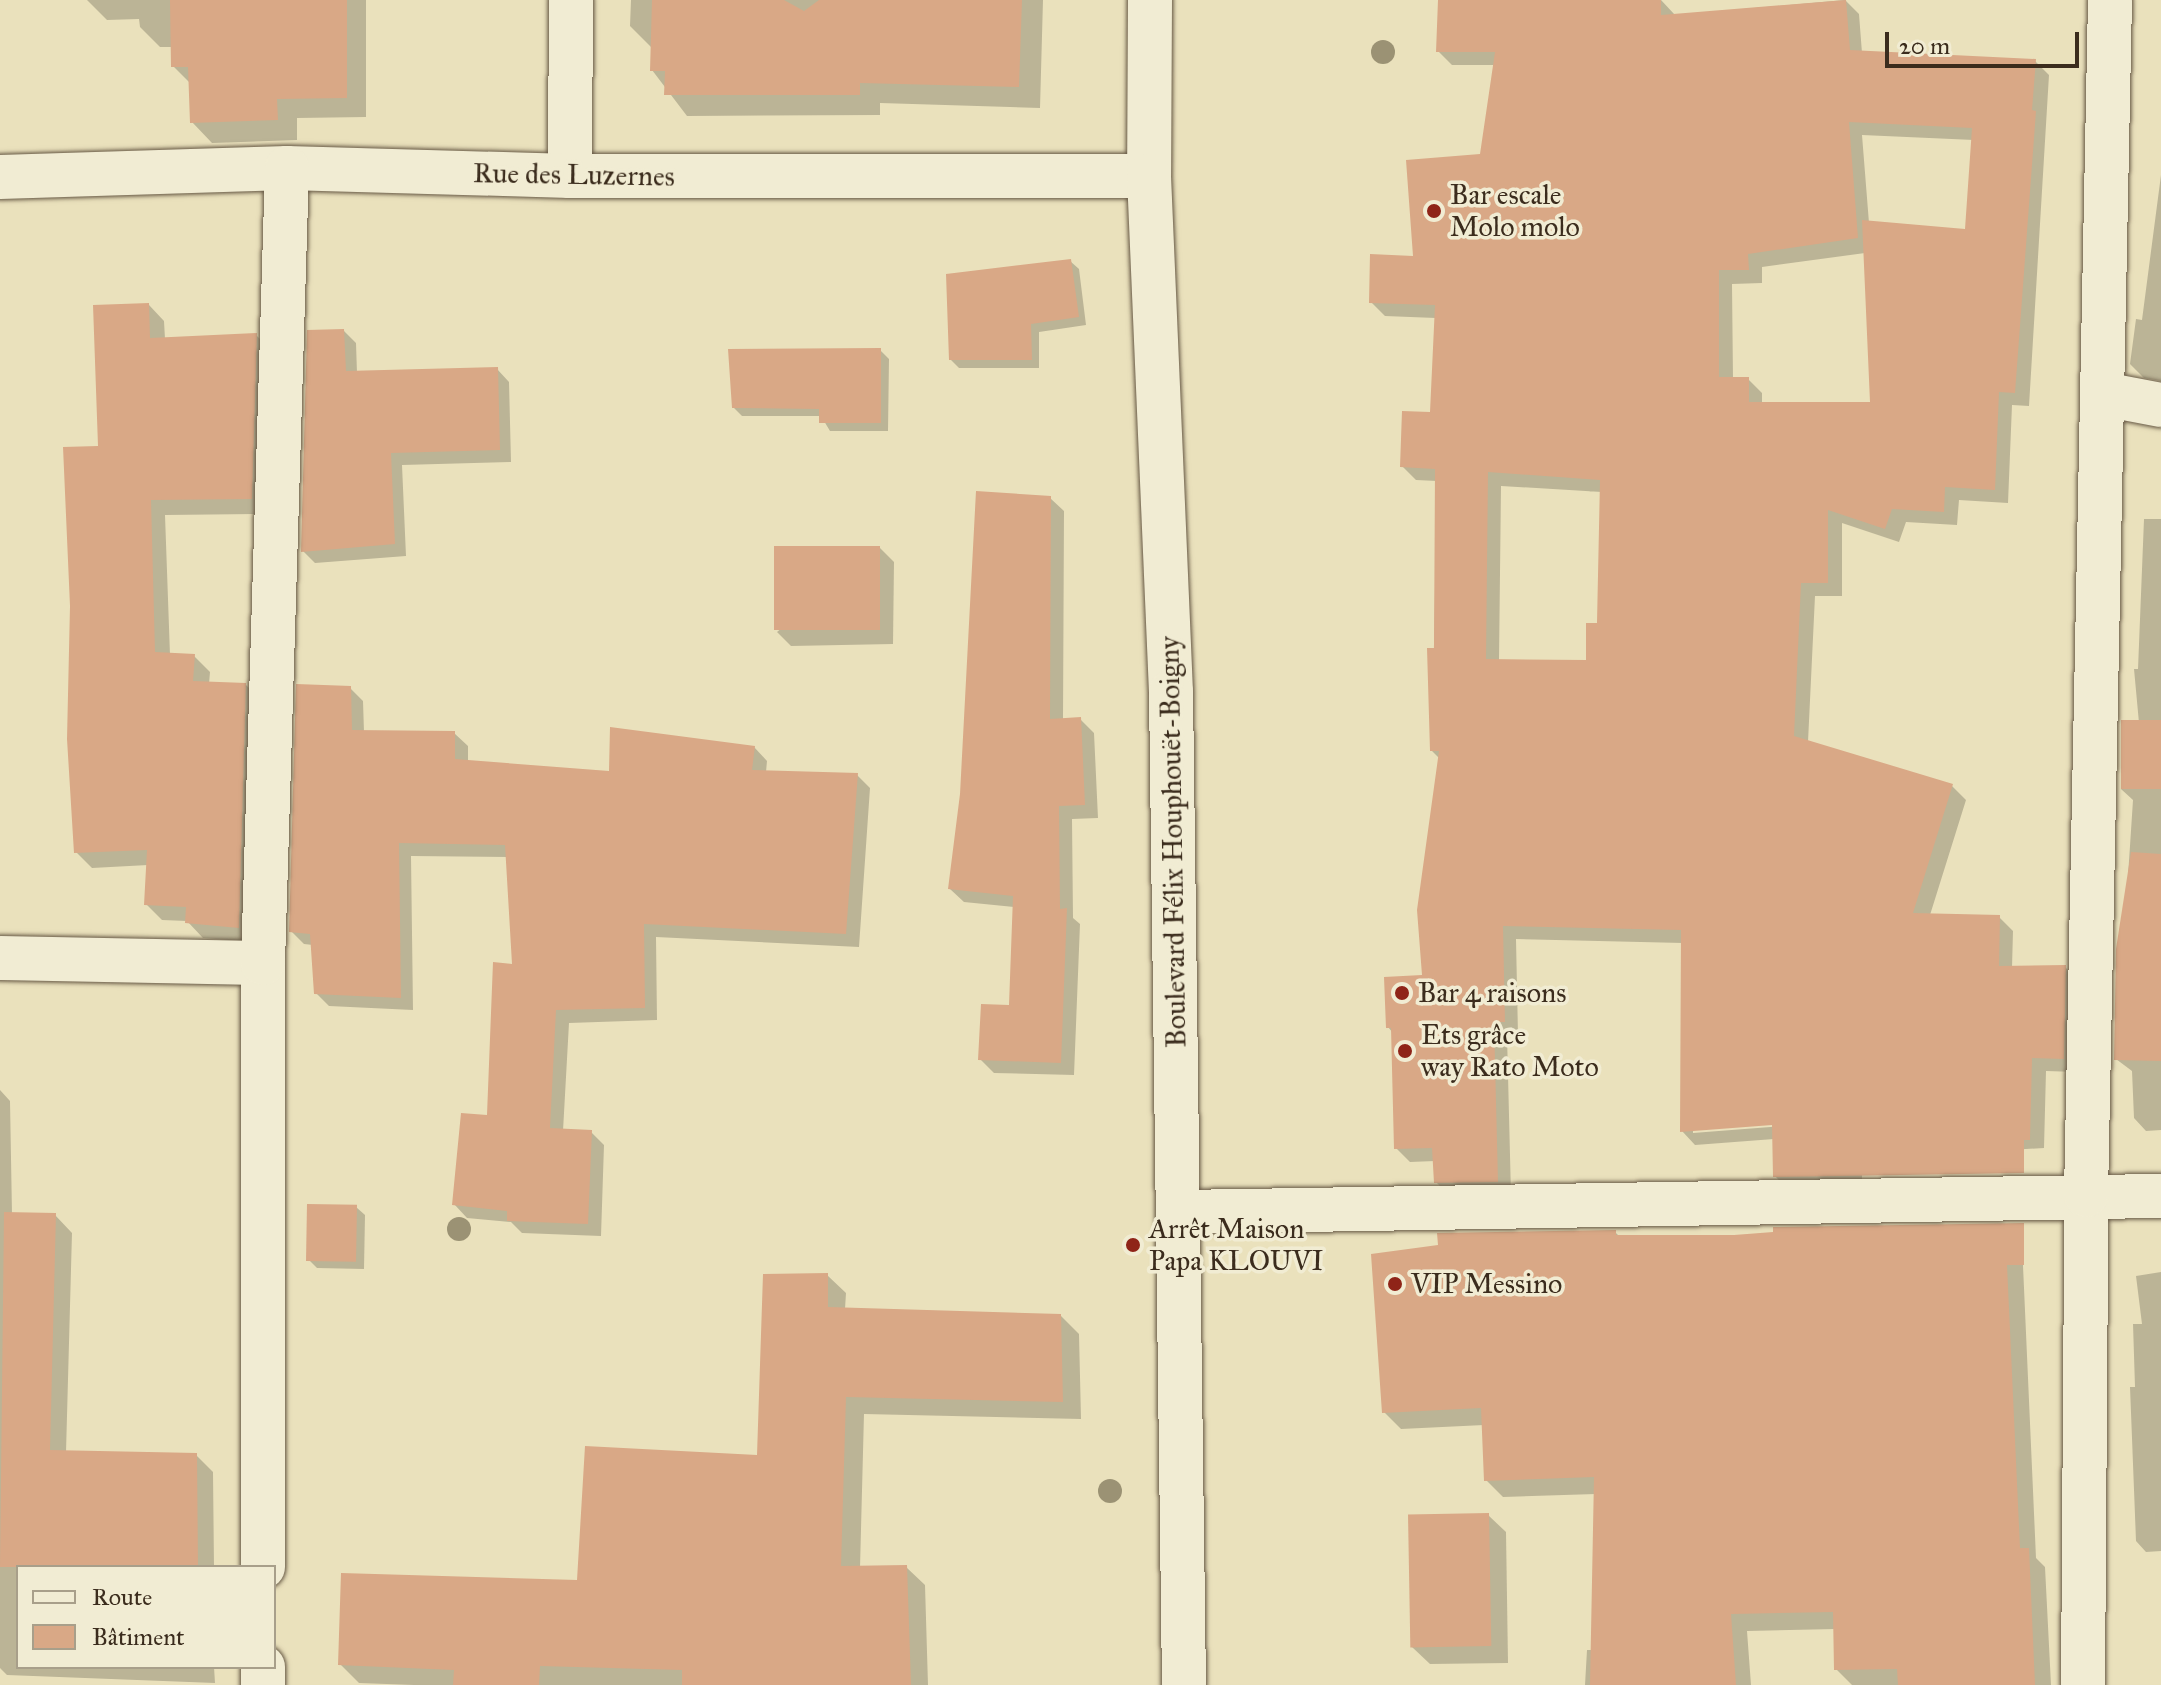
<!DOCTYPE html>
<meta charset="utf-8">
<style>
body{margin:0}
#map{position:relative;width:2161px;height:1685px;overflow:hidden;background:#eae1bc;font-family:"IM FELL Great Primer",serif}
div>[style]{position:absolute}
.shadow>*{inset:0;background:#0003}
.building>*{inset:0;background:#d9a886;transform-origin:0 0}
.roads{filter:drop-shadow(0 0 2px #675945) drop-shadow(0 0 2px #675945)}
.minor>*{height:44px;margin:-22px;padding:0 22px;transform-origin:22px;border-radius:22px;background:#f1ecd3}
.tertiary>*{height:44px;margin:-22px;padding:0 22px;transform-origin:22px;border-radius:22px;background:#f1ecd3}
.trees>*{width:24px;height:24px;margin:-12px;border-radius:50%;background:#9b9274}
.dots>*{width:22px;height:22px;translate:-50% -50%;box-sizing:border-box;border:4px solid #f1ecd3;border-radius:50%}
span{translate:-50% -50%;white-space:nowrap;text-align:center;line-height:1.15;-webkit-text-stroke:7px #f1ecd3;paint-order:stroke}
.street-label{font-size:28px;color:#3b2c1d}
.poi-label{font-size:28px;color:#3b2c1d}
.left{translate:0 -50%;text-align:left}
.legend{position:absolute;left:16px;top:1565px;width:260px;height:104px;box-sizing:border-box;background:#f1ecd3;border:2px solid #a89f8a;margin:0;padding:10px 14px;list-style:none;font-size:24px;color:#3b2c1d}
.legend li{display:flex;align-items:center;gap:16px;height:40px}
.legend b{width:40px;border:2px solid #a89f8a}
.scale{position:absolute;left:1885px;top:32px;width:194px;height:36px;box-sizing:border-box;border:4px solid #3b2c1d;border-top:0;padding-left:10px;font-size:24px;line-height:28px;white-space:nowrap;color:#3b2c1d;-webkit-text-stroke:6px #f1ecd3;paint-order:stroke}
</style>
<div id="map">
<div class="shadow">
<i style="clip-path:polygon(87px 0,366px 0,366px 117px,297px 118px,297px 140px,212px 143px,192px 122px,190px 83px,173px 66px,173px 47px,160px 47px,140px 27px,139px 19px,107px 20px)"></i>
<i style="clip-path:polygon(631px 0,1043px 0,1040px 108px,880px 103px,880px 115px,687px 116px,652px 70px,651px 47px,630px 26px)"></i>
<i style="clip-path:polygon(evenodd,1440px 0,1661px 0,1675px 15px,1845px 0,1859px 14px,1862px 53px,2035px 61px,2049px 75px,2029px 406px,2012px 405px,2008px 503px,1959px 500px,1957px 525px,1906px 522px,1899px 542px,1842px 523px,1842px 596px,1815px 596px,1808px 742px,1952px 786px,1966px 800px,1930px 915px,1999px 917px,2013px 931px,2012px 968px,2065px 967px,2079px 981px,2077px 1072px,2046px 1071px,2044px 1148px,1862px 1159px,1862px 1189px,1789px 1191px,1775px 1176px,1774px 1139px,1695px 1145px,1682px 1131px,1683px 943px,1516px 939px,1518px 1035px,1507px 1035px,1511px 1195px,1450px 1196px,1436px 1182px,1435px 1161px,1410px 1162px,1396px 1148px,1393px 1033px,1388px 1027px,1424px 977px,1440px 759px,1432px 751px,1437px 481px,1416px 480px,1402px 466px,1432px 414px,1436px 318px,1385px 316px,1371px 302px,1415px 258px,1482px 156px,1495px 65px,1452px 65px,1438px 51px,1440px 0,1862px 135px,1974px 140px,1967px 232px,1869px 223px,1862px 135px,1440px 0,1865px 253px,1872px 404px,1762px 404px,1762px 393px,1748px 379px,1733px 379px,1732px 284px,1762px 283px,1762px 267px,1865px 253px,1440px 0,1501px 486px,1602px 492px,1599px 625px,1587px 662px,1499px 661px,1501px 486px,1440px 0,1782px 1122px,1782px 1126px,1693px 1133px,1693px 1129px,1782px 1122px)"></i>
<i style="clip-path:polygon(2161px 175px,2161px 381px,2144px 378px,2130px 364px,2136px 319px,2142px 320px)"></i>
<i style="clip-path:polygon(1070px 261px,1079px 269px,1086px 325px,1039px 332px,1039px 368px,959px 368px,951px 360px)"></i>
<i style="clip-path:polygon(149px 305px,164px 321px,165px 339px,256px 335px,272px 351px,267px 514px,165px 515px,170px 655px,194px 656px,210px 672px,209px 684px,246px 685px,261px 700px,254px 942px,203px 938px,187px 921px,162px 920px,146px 904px,148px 865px,92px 868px,76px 852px,100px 448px)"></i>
<i style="clip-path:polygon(344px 331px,356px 343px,357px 373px,497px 369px,509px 382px,511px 462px,402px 465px,406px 556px,315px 563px,303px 551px)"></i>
<i style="clip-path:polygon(880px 350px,889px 359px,888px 431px,830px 431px,821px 416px,742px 416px,734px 408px)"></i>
<i style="clip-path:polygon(1050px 498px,1064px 511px,1063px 720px,1080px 719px,1094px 733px,1098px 818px,1072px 819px,1073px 918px,1080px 924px,1074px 1075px,994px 1073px,980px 1059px,1010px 1007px,1014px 907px,964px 902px,950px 889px)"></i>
<i style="clip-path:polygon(2144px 519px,2161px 519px,2161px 1130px,2146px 1131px,2134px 1118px,2132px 1071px,2116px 1059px,2133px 800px,2121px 789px,2139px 723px,2134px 669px,2138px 669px)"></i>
<i style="clip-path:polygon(880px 548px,894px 562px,893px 644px,791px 646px,777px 632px)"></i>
<i style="clip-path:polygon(350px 688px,363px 701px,364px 732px,454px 733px,468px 746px,468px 762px,610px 773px,754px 747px,767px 761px,766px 772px,857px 775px,870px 788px,859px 947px,656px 937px,657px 1020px,569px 1023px,563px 1131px,591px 1132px,604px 1145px,601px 1236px,522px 1233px,511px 1222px,467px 1218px,454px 1204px,489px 1118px,514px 966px,508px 857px,411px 856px,413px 1010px,329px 1006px,316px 993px,313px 945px,304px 944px,291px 931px)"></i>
<i style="clip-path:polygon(0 1090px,10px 1101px,12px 1214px,55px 1215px,72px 1233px,66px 1453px,196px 1455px,213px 1472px,214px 1567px,18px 1567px,18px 1667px,214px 1667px,215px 1683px,7px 1675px,0 1668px)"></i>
<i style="clip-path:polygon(356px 1207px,365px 1215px,364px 1269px,317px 1268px,309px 1260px)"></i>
<i style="clip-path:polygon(1615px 1232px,1620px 1237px,2022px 1243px,2036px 1558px,2045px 1567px,2051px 1685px,1852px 1685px,1836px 1669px,1836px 1629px,1747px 1631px,1751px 1685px,1585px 1685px,1587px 1650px,1592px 1650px,1596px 1494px,1503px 1497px,1486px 1480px,1484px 1425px,1401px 1429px,1384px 1412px)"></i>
<i style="clip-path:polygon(2161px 1272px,2161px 1551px,2146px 1552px,2136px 1541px,2130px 1387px,2135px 1387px,2133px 1324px,2142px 1324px,2136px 1276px)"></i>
<i style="clip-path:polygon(827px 1275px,846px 1293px,845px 1309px,1061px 1316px,1079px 1334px,1081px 1419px,864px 1414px,860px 1568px,906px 1567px,925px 1585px,928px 1685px,414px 1685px,359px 1683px,340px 1664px,579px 1582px,758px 1457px)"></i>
<i style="clip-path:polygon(1488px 1515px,1506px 1532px,1508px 1663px,1430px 1664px,1412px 1647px)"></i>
</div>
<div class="building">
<i style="clip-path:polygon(170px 0,347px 0,347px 98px,277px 99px,278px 120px,190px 123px,188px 67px,171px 67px)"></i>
<i style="clip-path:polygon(652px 0,784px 0,804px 11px,819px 0,1022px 0,1019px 87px,860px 83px,860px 95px,664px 95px,665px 71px,650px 71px)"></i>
<i style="clip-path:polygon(evenodd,1438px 0,1661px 0,1661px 15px,1846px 0,1850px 50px,2036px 59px,2032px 110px,2036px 111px,2015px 393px,1999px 392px,1995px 490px,1945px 487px,1944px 512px,1892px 509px,1885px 529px,1828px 510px,1828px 583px,1801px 583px,1794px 736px,1953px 784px,1913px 913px,2000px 915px,1999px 966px,2066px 965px,2064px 1059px,2032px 1058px,2030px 1140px,2024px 1140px,2024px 1173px,1773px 1177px,1772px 1125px,1680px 1132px,1681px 930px,1503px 926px,1505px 1022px,1494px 1022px,1498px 1182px,1434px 1183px,1432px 1148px,1394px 1149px,1391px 1028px,1386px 1028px,1384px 977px,1422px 975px,1417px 910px,1439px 751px,1430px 751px,1427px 648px,1434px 648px,1435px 469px,1400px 467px,1402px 411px,1430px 412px,1435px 305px,1369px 303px,1370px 254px,1413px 256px,1406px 160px,1480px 154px,1495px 52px,1436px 52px,1438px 0,1849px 122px,1972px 128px,1965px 229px,1862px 220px,1870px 402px,1749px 402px,1749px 377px,1719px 377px,1719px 270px,1749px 270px,1748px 254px,1858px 238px,1849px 122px,1438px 0,1488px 472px,1600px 480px,1597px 623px,1586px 623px,1586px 660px,1486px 659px,1488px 472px)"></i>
<i style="clip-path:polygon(1071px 259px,1079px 317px,1031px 324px,1032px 360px,949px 360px,946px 274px)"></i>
<i style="clip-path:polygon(149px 303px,150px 338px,257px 333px,252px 499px,151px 500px,155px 652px,195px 654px,193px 681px,246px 683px,239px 928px,185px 923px,186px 907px,144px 905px,147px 850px,74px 853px,67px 739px,70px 606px,63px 447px,98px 446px,93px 305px)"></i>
<i style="clip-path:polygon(344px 329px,346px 371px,498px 367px,500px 450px,391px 453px,395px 544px,301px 552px,307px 330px)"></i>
<i style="clip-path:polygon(881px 348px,881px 423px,819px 423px,819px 409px,732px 408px,728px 349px)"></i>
<i style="clip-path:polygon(976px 491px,1051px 496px,1050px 719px,1081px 717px,1085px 805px,1059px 806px,1060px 909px,1067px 908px,1061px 1063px,978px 1060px,981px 1004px,1009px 1005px,1013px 896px,948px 889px,960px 794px)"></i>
<i style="left:880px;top:546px;width:84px;height:106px;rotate:90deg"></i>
<i style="clip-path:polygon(296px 684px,351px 686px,352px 730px,455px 731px,455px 759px,609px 771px,610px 727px,755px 746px,752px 770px,858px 773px,846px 934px,644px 924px,645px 1008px,556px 1010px,550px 1128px,592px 1130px,588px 1224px,507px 1221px,507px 1211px,452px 1205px,461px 1113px,487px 1115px,493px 962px,512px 964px,505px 845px,399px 843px,401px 998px,314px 994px,310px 934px,289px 932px)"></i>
<i style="left:2161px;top:720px;width:69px;height:40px;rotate:90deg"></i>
<i style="clip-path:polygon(2131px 852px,2161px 854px,2161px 1061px,2114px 1060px,2116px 949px)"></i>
<i style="left:307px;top:1204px;width:50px;height:57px;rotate:1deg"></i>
<i style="clip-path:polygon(4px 1212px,56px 1213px,50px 1450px,197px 1453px,198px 1567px,0 1567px)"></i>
<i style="clip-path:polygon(2024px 1223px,2024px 1265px,2007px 1265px,2020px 1548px,2029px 1548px,2035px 1685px,1898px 1685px,1897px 1669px,1834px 1670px,1833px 1612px,1731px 1614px,1736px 1685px,1590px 1685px,1594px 1477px,1484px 1481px,1481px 1408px,1382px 1413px,1371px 1254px,1438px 1245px,1437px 1233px,1616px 1230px,1616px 1235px,1734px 1235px,1773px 1232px,1773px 1227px)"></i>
<i style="clip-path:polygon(828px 1273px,828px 1307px,1061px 1314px,1063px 1402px,846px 1397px,841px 1566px,907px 1565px,911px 1685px,682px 1685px,682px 1670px,540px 1666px,539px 1685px,453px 1685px,454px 1670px,338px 1665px,341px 1573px,577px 1580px,585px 1446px,757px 1455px,763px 1274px)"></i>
<i style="left:1489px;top:1513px;width:133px;height:81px;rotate:89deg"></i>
</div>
<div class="roads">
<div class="minor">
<i style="left:570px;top:176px;width:176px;rotate:-89.7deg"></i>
<i style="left:0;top:177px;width:287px;rotate:-1.8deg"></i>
<i style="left:287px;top:168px;width:283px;rotate:1.6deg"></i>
<i style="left:570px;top:176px;width:579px"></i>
<i style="left:2103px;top:394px;width:59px;rotate:10.7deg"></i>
<i style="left:0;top:958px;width:263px;rotate:1.1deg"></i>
<i style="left:1181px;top:1212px;width:980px;rotate:-0.94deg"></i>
<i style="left:263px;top:1567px;width:604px;rotate:-90deg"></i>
<i style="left:263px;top:963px;width:795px;rotate:-88.27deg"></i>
<i style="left:263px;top:1667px;width:18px;rotate:90deg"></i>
<i style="left:2083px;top:1685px;width:490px;rotate:-89.6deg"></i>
<i style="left:2086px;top:1195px;width:1195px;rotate:-88.85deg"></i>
</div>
<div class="tertiary">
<i style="left:1150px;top:0;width:176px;rotate:90.3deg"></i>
<i style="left:1149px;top:176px;width:516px;rotate:87.56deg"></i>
<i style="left:1171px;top:692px;width:993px;rotate:89.25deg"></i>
</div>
</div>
<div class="trees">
<i style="left:1383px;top:52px"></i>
<i style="left:459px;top:1229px"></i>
<i style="left:1110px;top:1491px"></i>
</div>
<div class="dots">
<i style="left:1434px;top:211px;background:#8f2418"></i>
<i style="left:1402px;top:993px;background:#8f2418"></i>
<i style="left:1405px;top:1051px;background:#8f2418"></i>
<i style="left:1133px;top:1245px;background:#8f2418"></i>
<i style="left:1395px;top:1284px;background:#8f2418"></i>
</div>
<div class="street-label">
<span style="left:574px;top:175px;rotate:1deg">Rue des Luzernes</span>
<span style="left:1173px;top:842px;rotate:-91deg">Boulevard Félix Houphouët-Boigny</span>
</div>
<div class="poi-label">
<span class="left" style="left:1450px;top:211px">Bar escale<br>Molo molo</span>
<span class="left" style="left:1418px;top:993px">Bar 4 raisons</span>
<span class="left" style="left:1421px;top:1051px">Ets grâce<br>way Rato Moto</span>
<span class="left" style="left:1149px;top:1245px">Arrêt Maison<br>Papa KLOUVI</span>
<span class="left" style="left:1411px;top:1284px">VIP Messino</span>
</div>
<ul class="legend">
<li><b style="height:10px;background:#f1ecd3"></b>Route</li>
<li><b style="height:22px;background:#d9a886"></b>Bâtiment</li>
</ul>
<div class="scale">20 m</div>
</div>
